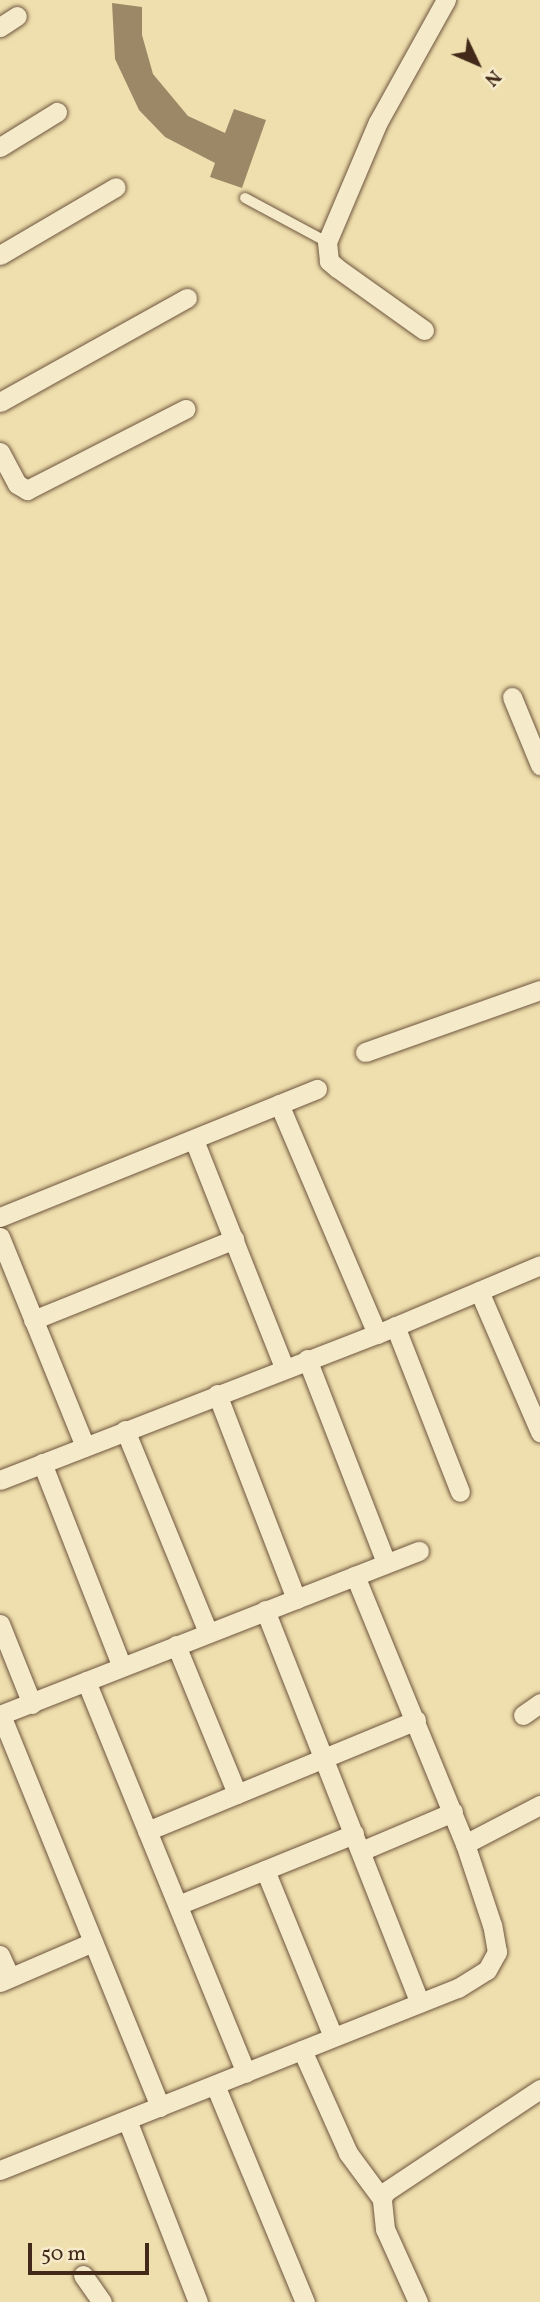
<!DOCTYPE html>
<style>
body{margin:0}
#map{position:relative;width:540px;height:2302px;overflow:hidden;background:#f0dfae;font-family:Vollkorn,serif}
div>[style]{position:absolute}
.building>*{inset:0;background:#9c8866}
.roads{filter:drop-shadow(0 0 2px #6e563e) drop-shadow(0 0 2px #6e563e)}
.service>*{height:10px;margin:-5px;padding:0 5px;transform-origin:5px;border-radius:5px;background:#f5eaca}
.minor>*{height:19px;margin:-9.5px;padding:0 9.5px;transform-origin:9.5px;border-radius:9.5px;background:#f5eaca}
span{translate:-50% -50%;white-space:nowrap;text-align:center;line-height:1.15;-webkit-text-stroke:7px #f5eaca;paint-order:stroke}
.north{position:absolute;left:442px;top:28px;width:70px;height:70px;-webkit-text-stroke:5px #f5eaca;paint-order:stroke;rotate:134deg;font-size:19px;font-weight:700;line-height:28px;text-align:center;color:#422919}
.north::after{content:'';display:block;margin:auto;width:24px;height:32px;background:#422919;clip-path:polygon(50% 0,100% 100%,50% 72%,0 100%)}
.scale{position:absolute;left:28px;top:2243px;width:121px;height:32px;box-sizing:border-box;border:4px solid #422919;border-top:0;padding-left:9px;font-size:21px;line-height:24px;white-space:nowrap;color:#422919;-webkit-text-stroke:5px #f5eaca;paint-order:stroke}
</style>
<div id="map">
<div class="building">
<i style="clip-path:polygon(112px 3px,142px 7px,142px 35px,153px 74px,188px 116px,225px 133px,234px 109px,266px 120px,242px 188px,210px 177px,215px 163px,165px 137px,139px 110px,115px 59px)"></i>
</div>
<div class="roads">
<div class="service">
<i style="left:245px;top:198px;width:93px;rotate:28.2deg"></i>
</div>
<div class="minor">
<i style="left:0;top:27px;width:20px;rotate:-33deg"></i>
<i style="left:0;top:147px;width:67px;rotate:-31.6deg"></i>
<i style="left:0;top:255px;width:134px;rotate:-30.4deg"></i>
<i style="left:424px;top:330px;width:107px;rotate:-144.5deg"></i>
<i style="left:337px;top:268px;width:11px;rotate:-139deg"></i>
<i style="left:329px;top:261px;width:19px;rotate:-96deg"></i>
<i style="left:327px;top:242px;width:130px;rotate:-67deg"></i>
<i style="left:378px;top:122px;width:140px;rotate:-60.9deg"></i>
<i style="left:0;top:402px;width:214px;rotate:-29.1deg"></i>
<i style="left:0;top:452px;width:36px;rotate:62deg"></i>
<i style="left:17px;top:484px;width:12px;rotate:31deg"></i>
<i style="left:27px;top:490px;width:178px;rotate:-27.1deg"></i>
<i style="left:512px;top:697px;width:74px;rotate:67.6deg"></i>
<i style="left:365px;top:1052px;width:186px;rotate:-19.5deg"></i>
<i style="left:279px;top:1104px;width:250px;rotate:66.9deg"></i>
<i style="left:194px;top:1140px;width:244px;rotate:68.4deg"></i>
<i style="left:0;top:1217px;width:342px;rotate:-22deg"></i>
<i style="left:0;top:1237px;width:226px;rotate:67.9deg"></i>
<i style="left:479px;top:1291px;width:154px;rotate:66.6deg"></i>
<i style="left:33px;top:1320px;width:217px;rotate:-21.9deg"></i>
<i style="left:395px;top:1326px;width:178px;rotate:68.6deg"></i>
<i style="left:307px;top:1359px;width:219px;rotate:68.8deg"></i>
<i style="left:217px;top:1394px;width:220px;rotate:68.9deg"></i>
<i style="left:125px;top:1430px;width:218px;rotate:67.7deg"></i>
<i style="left:42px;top:1463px;width:217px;rotate:68.6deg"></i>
<i style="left:0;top:1480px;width:404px;rotate:-21.2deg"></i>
<i style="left:377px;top:1334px;width:177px;rotate:-22.9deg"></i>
<i style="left:265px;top:1610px;width:422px;rotate:68.5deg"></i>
<i style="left:0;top:1624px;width:86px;rotate:68.2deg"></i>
<i style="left:176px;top:1645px;width:161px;rotate:67.7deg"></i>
<i style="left:86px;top:1681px;width:423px;rotate:67.8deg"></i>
<i style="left:0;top:1715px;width:450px;rotate:-21.4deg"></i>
<i style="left:1px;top:1715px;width:423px;rotate:67.9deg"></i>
<i style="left:523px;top:1715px;width:21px;rotate:-35deg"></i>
<i style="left:147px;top:1831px;width:291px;rotate:-22.4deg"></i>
<i style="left:465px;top:1844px;width:85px;rotate:-27.5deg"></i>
<i style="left:361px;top:1851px;width:100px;rotate:-23deg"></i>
<i style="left:265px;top:1870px;width:180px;rotate:67.8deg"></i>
<i style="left:178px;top:1905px;width:190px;rotate:-22deg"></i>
<i style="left:0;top:1955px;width:24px;rotate:66deg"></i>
<i style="left:0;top:1982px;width:101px;rotate:-23.3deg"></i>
<i style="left:302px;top:2050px;width:113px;rotate:65.9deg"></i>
<i style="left:348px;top:2153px;width:57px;rotate:53.5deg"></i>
<i style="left:215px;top:2085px;width:235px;rotate:67.5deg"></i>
<i style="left:127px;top:2120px;width:195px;rotate:68.7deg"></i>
<i style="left:0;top:2170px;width:493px;rotate:-21.7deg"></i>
<i style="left:458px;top:1988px;width:34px;rotate:-32deg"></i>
<i style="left:487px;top:1970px;width:21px;rotate:-61deg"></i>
<i style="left:497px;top:1952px;width:27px;rotate:-100deg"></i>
<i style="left:492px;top:1925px;width:85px;rotate:-108.4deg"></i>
<i style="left:465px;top:1844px;width:290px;rotate:-112.3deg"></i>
<i style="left:83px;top:2275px;width:33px;rotate:55deg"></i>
<i style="left:418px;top:2302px;width:80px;rotate:-114.3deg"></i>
<i style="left:385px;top:2229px;width:30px;rotate:-96deg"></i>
<i style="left:382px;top:2199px;width:8px;rotate:-67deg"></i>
<i style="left:385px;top:2192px;width:186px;rotate:-33.6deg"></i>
</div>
</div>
<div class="north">N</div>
<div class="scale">50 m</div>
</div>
